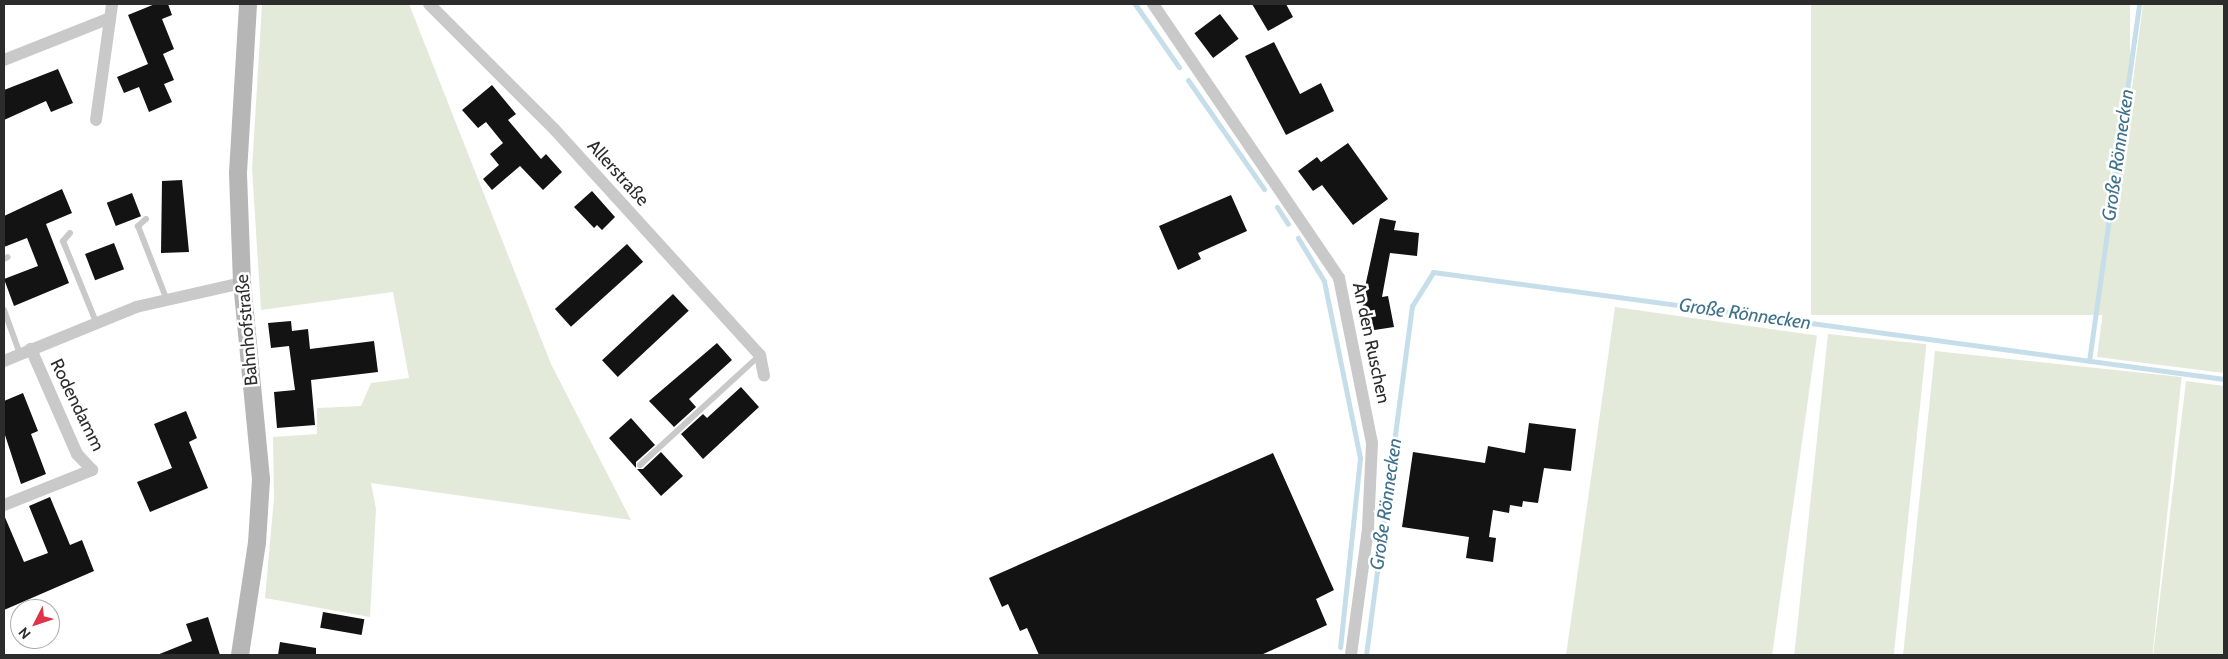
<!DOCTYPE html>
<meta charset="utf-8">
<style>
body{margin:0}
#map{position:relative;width:2228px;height:659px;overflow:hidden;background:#fff;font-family:Cabin,sans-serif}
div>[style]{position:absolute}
.green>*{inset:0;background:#e3eada;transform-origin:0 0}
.stream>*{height:5px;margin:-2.5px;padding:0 2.5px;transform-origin:2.5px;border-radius:2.5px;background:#c6dee9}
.building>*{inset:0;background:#131313;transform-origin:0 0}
.lane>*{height:6px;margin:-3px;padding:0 3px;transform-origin:3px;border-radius:3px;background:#c9c9c9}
.street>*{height:12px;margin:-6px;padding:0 6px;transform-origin:6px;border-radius:6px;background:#c9c9c9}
.secondary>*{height:18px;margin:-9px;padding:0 9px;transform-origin:9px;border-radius:9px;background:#b6b6b6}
span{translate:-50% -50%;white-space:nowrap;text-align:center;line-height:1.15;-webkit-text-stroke:5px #fff;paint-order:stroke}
.street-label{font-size:18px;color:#2c2c2c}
.water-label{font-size:19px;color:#3e718b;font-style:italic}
.frame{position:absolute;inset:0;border:5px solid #2c2c2c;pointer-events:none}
.north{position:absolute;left:10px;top:599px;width:50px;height:50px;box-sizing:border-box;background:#fff;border:1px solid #ababab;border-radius:50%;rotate:229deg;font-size:14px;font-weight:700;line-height:20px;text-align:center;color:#2c2c2c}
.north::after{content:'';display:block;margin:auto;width:18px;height:22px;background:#de3349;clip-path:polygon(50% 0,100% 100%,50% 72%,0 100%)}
</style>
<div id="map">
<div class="green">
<i style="clip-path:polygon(262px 4px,409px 4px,551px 364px,631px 520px,371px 483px,376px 509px,370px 617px,265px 598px,274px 498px,273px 437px,317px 434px,317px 408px,361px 406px,371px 383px,409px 378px,393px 292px,261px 310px,252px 169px)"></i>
<i style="left:1811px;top:4px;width:319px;height:311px"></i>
<i style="clip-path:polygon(2143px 4px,2224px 4px,2224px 373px,2097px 357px)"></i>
<i style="left:1615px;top:307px;width:204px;height:352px;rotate:8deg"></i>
<i style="left:1828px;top:334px;width:99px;height:324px;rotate:6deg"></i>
<i style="left:1935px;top:351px;width:248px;height:307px;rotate:6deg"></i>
<i style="clip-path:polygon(2186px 381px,2224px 386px,2224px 655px,2153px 655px)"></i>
</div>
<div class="stream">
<i style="left:1135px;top:4px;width:77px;rotate:55.1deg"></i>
<i style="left:1188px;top:80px;width:133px;rotate:55.1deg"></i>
<i style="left:1277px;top:207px;width:20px;rotate:57deg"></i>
<i style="left:1298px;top:238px;width:50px;rotate:58.8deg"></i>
<i style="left:1324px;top:281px;width:181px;rotate:78.5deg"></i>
<i style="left:1360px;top:458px;width:190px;rotate:96deg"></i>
<i style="left:2089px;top:361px;width:360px;rotate:-82deg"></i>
<i style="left:1366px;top:655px;width:352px;rotate:-82.5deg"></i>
<i style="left:1412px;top:306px;width:40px;rotate:-58deg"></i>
<i style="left:1433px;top:272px;width:798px;rotate:7.7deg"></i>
</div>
<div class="building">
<i style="clip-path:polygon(155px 4px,168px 4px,172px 15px,162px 19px,174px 49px,163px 54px,174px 80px,164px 84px,172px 102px,149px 112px,139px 87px,124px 93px,117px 77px,148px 64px,128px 15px)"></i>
<i style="clip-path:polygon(1252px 4px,1286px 4px,1293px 17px,1268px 31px)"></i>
<i style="left:1220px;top:14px;width:31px;height:32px;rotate:53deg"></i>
<i style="clip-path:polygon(1274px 42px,1300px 94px,1321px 83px,1334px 111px,1286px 135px,1245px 56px)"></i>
<i style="clip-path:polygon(58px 69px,73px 103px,51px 112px,46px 101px,4px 120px,4px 90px)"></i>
<i style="clip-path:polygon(492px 85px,516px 114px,508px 120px,541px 159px,546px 154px,562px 172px,543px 190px,520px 166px,492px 190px,483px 179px,499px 165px,490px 154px,503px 143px,486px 122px,478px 128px,462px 110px)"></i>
<i style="clip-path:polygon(1348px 143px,1388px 199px,1353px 225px,1322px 185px,1313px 191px,1298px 171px,1317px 157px,1321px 162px)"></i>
<i style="clip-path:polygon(182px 180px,189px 252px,161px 253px,162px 181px)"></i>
<i style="clip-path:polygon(62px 189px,72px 213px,46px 224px,69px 283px,14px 306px,4px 279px,38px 266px,27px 238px,4px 247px,4px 216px)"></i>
<i style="clip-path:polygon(592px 191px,615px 217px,602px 230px,597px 225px,594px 228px,574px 207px)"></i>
<i style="left:132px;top:193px;width:25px;height:27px;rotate:69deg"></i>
<i style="clip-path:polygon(1231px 195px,1247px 231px,1198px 253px,1201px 259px,1178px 270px,1159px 226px)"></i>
<i style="clip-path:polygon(1380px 218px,1396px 221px,1394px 230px,1419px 233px,1417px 256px,1390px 253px,1382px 297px,1388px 296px,1394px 327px,1368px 331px,1362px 301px)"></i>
<i style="left:114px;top:243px;width:28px;height:31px;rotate:69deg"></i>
<i style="left:627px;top:244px;width:24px;height:97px;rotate:48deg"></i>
<i style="left:673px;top:294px;width:23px;height:97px;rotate:47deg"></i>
<i style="clip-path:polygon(291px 321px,292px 331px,308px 329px,310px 349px,374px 341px,378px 372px,311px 380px,315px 425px,277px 428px,274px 392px,295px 390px,289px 346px,271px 348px,268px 323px)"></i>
<i style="clip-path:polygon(717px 343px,732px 360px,689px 399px,696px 407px,674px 427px,649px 401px)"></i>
<i style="clip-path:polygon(741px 387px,759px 407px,703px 459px,681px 434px,703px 414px,707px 418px)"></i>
<i style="clip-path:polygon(23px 393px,38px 431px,31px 434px,46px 474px,21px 484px,4px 432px,4px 401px)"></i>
<i style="clip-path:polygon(186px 411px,197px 438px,189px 442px,208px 488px,150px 512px,137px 482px,172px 468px,154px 424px)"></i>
<i style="clip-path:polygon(631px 418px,655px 445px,636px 462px,636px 468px,609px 438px)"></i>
<i style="clip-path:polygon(1529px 423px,1576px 429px,1571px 471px,1544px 468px,1538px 503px,1523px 501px,1522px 507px,1510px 505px,1509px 513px,1493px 510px,1489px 537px,1496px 538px,1493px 562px,1466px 558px,1469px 537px,1402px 527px,1413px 452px,1485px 463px,1488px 446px,1525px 453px)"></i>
<i style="clip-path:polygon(661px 452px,683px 476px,661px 496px,637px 469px,643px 469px)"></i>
<i style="clip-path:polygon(1273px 453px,1334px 590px,1316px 599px,1327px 625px,1261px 655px,1039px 655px,1027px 628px,1020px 631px,1008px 604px,1002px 607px,989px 578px)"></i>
<i style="clip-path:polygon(50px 497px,70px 545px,82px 540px,94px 571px,4px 610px,4px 515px,24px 562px,48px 553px,29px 506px)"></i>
<i style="left:323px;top:612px;width:42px;height:16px;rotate:10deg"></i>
<i style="clip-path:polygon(208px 617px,220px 655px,157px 655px,192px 641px,186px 624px)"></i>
<i style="clip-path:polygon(280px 642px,316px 648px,316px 655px,278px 655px)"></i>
</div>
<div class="lane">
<i style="left:146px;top:219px;width:11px;rotate:139deg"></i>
<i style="left:138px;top:226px;width:77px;rotate:68.7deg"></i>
<i style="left:70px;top:233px;width:11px;rotate:131deg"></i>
<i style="left:63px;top:241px;width:87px;rotate:67.8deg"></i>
<i style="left:4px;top:259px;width:4px;rotate:-27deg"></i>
<i style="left:4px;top:310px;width:47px;rotate:70deg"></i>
<i style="left:640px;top:465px;width:163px;rotate:-42.5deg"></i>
</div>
<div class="street">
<i style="left:429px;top:4px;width:178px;rotate:45deg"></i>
<i style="left:555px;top:130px;width:304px;rotate:47.7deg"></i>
<i style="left:760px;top:355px;width:21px;rotate:79deg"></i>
<i style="left:1153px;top:4px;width:331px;rotate:55.8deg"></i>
<i style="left:1339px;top:278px;width:168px;rotate:78.7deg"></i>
<i style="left:1372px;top:443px;width:86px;rotate:92.7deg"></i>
<i style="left:1368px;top:529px;width:127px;rotate:97.7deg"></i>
<i style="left:4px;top:60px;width:114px;rotate:-21.6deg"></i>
<i style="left:96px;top:120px;width:117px;rotate:-82.1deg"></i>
<i style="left:4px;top:361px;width:143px;rotate:-22.2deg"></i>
<i style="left:136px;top:307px;width:109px;rotate:-12.8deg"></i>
<i style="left:4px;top:505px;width:95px;rotate:-21.7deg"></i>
<i style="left:92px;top:470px;width:22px;rotate:-133deg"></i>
<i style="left:77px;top:454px;width:115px;rotate:-113.7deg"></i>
</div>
<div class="secondary">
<i style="left:240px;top:655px;width:113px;rotate:-81.4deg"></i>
<i style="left:257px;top:543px;width:64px;rotate:-86.4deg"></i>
<i style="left:261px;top:479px;width:197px;rotate:-95.5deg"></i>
<i style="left:242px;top:283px;width:110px;rotate:-92.1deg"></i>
<i style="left:238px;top:173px;width:169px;rotate:-86.6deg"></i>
</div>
<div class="street-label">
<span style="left:618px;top:173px;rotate:48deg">Allerstraße</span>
<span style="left:247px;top:330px;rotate:-95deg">Bahnhofstraße</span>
<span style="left:1371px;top:343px;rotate:78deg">An den Ruschen</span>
<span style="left:77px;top:405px;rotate:64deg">Rodendamm</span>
</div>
<div class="water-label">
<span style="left:2118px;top:155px;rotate:-82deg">Große Rönnecken</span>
<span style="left:1745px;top:314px;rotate:8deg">Große Rönnecken</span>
<span style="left:1386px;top:504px;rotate:-82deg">Große Rönnecken</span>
</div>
<div class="frame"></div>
<div class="north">N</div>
</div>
